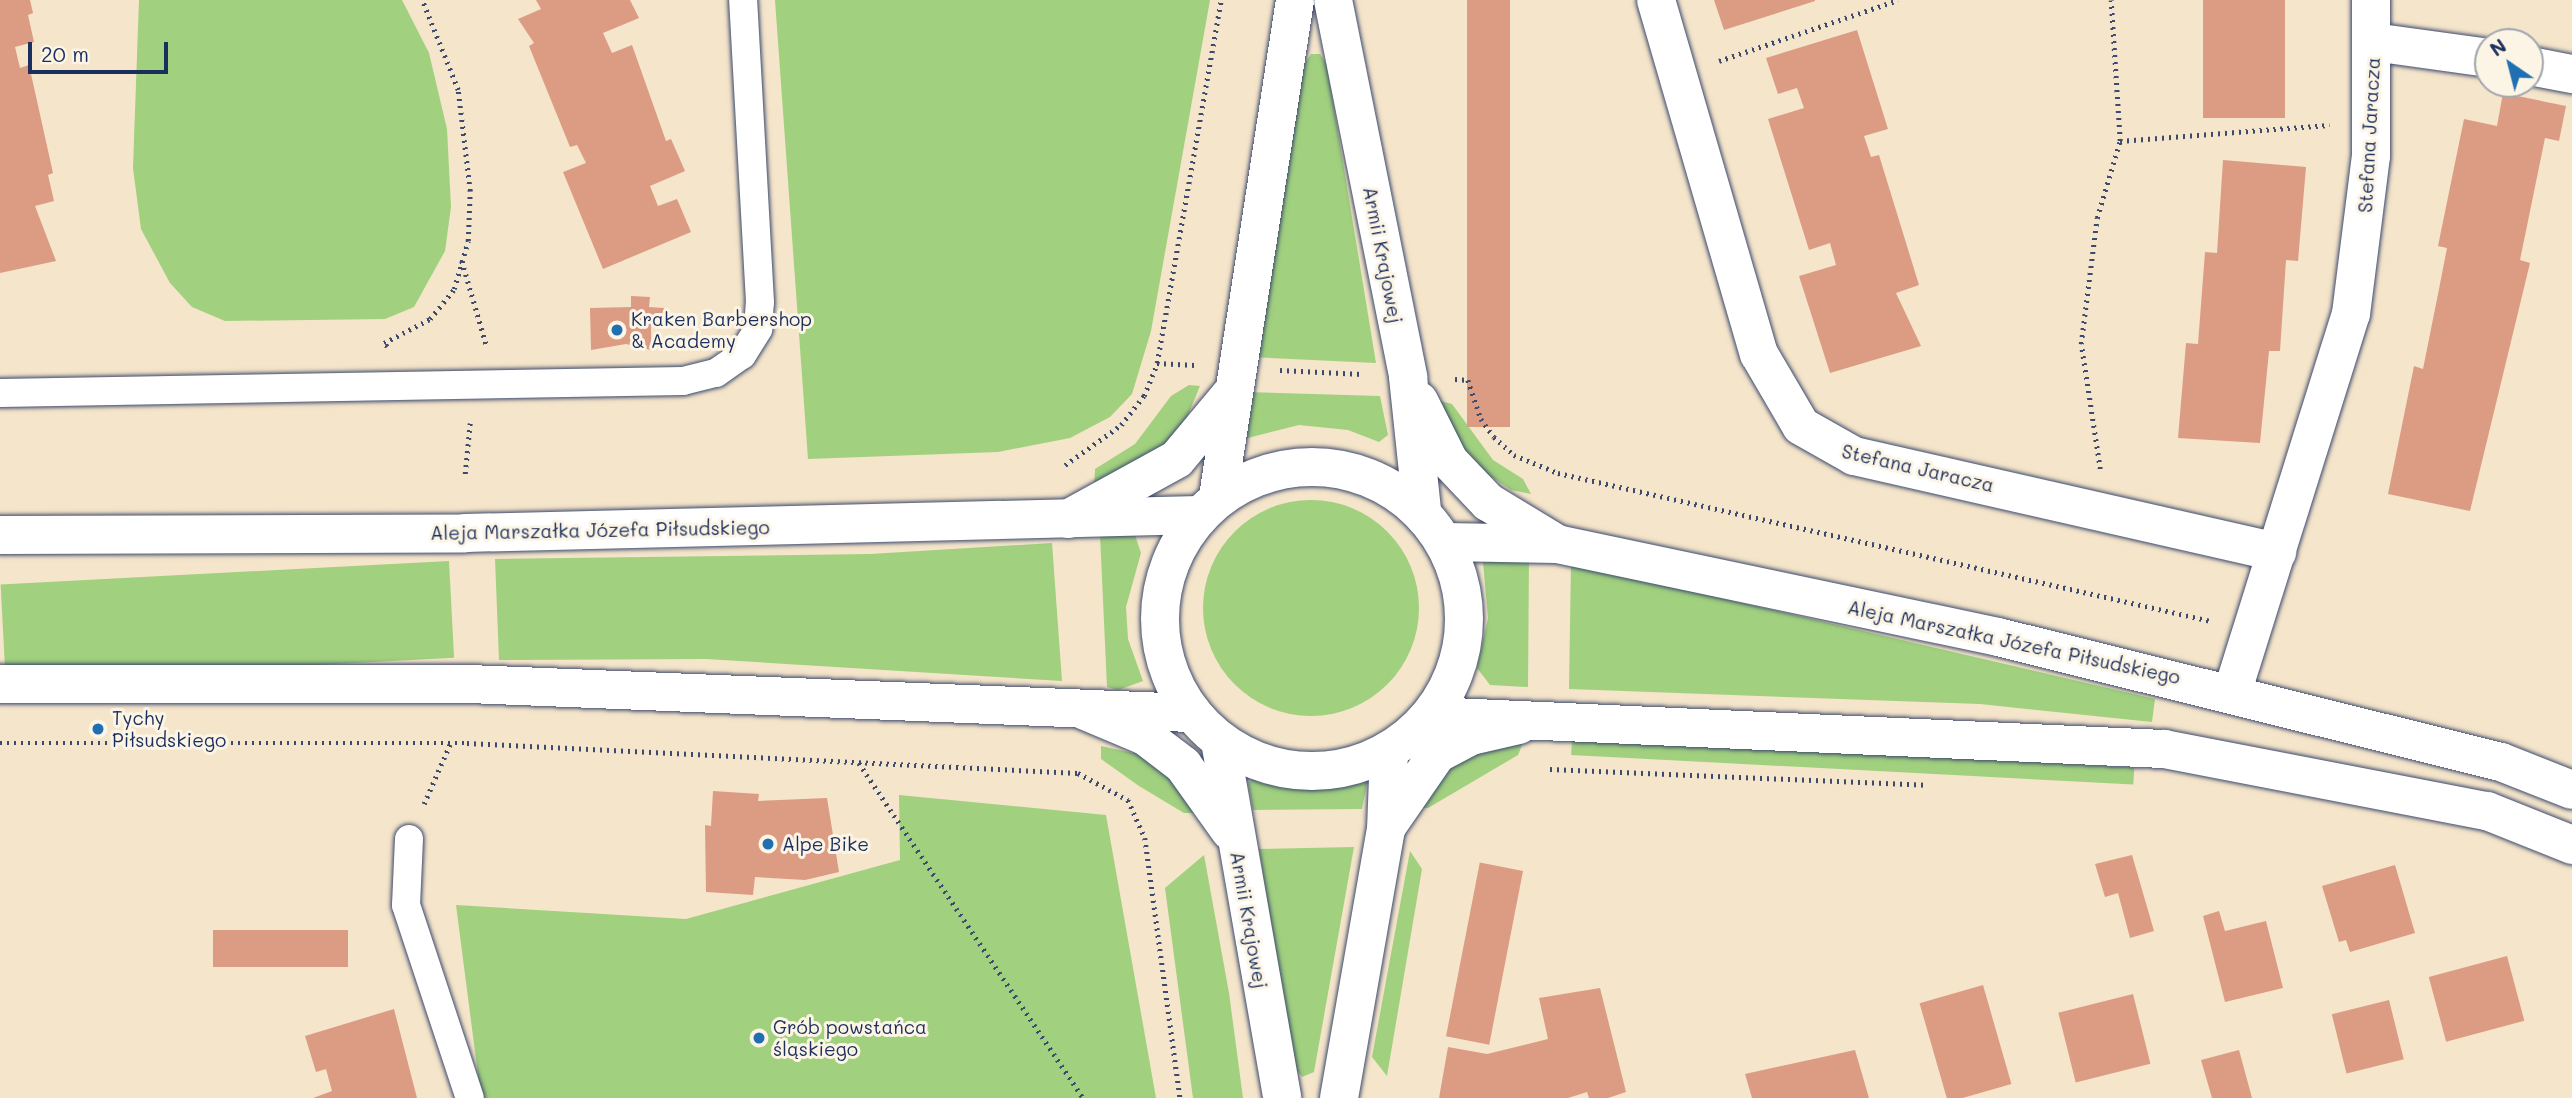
<!DOCTYPE html>
<meta charset="utf-8">
<style>
body{margin:0}
#map{position:relative;width:2572px;height:1098px;overflow:hidden;background:#f5e5ca;font-family:Mali,sans-serif}
div>[style]{position:absolute}
.green>*{inset:0;background:#a1d07e;transform-origin:0 0}
.round{border-radius:50%}
.building>*{inset:0;background:#dc9c83;transform-origin:0 0}
.path>*{height:4.5px;margin-top:-2.25px;transform-origin:0;background:repeating-linear-gradient(90deg,#3c4a6e 0 2px,transparent 0 7px)}
.roads{filter:drop-shadow(0 0 2px #3c4a6e) drop-shadow(0 0 2px #3c4a6e)}
.service>*{height:28px;margin:-14px;padding:0 14px;transform-origin:14px;border-radius:14px;background:#fff}
.minor>*{height:38px;margin:-19px;padding:0 19px;transform-origin:19px;border-radius:19px;background:#fff}
.tertiary>*{height:38px;margin:-19px;padding:0 19px;transform-origin:19px;border-radius:19px;background:#fff}
.secondary>*{height:38px;margin:-19px;padding:0 19px;transform-origin:19px;border-radius:19px;background:#fff}
.secondary>.ring{margin:-19px;padding:0;box-sizing:content-box;background:none;border:38px solid #fff;border-radius:50%}
.dots>*{width:19px;height:19px;translate:-50% -50%;box-sizing:border-box;border:4px solid #fcf5e5;border-radius:50%}
span{translate:-50% -50%;white-space:nowrap;text-align:center;line-height:1.15;-webkit-text-stroke:6px #fcf5e5;paint-order:stroke}
.street-label{font-size:19px;color:#1b2f5e}
.poi-label{font-size:19px;color:#1b2f5e}
.left{translate:0 -50%;text-align:left}
.north{position:absolute;left:2474px;top:28px;width:70px;height:70px;box-sizing:border-box;background:#fcf5e5;border:2px solid #a2a6af;border-radius:50%;rotate:325deg;font-size:19px;font-weight:700;line-height:28px;text-align:center;color:#1b2f5e}
.north::after{content:'';display:block;margin:auto;width:24px;height:32px;background:#1f6fb2;clip-path:polygon(50% 0,100% 100%,50% 72%,0 100%)}
.scale{position:absolute;left:28px;top:42px;width:140px;height:32px;box-sizing:border-box;border:4px solid #1b2f5e;border-top:0;padding-left:9px;font-size:21px;line-height:24px;white-space:nowrap;color:#1b2f5e;-webkit-text-stroke:5px #fcf5e5;paint-order:stroke}
</style>
<div id="map">
<div class="green">
<i style="clip-path:polygon(139px 0,402px 0,429px 53px,447px 129px,451px 207px,445px 251px,414px 307px,385px 319px,225px 321px,192px 307px,170px 283px,141px 229px,133px 168px)"></i>
<i style="clip-path:polygon(775px 0,1210px 0,1151px 331px,1132px 394px,1110px 417px,1070px 438px,998px 452px,808px 459px)"></i>
<i style="clip-path:polygon(1311px 54px,1320px 54px,1327px 65px,1376px 363px,1249px 357px,1302px 67px)"></i>
<i style="clip-path:polygon(1189px 385px,1200px 386px,1180px 434px,1145px 465px,1094px 489px,1095px 469px,1135px 444px,1171px 396px)"></i>
<i style="clip-path:polygon(1244px 392px,1380px 396px,1388px 435px,1379px 442px,1348px 430px,1299px 425px,1240px 440px)"></i>
<i style="clip-path:polygon(1433px 399px,1452px 404px,1493px 460px,1523px 479px,1531px 494px,1511px 490px,1471px 463px)"></i>
<i class="round" style="left:1203px;top:500px;width:216px;height:216px"></i>
<i style="clip-path:polygon(1134px 532px,1141px 553px,1126px 607px,1128px 639px,1143px 681px,1118px 690px,1107px 687px,1100px 535px)"></i>
<i style="clip-path:polygon(1052px 543px,1062px 681px,706px 659px,499px 660px,495px 559px,870px 554px)"></i>
<i style="clip-path:polygon(1482px 551px,1529px 556px,1528px 687px,1490px 685px,1477px 668px,1488px 618px)"></i>
<i style="left:449px;top:561px;width:97px;height:449px;rotate:87deg"></i>
<i style="clip-path:polygon(1571px 563px,2155px 699px,2152px 722px,1980px 704px,1569px 689px)"></i>
<i style="left:1572px;top:738px;width:563px;height:17px;rotate:3deg"></i>
<i style="clip-path:polygon(1524px 740px,1518px 755px,1428px 808px,1417px 808px,1450px 763px,1487px 746px)"></i>
<i style="clip-path:polygon(1101px 746px,1147px 756px,1176px 777px,1197px 813px,1184px 813px,1139px 786px,1101px 759px)"></i>
<i style="clip-path:polygon(1359px 777px,1367px 783px,1362px 809px,1253px 810px,1248px 783px,1254px 778px,1311px 787px)"></i>
<i style="clip-path:polygon(899px 795px,1106px 815px,1156px 1098px,481px 1098px,456px 905px,686px 919px,900px 860px)"></i>
<i style="clip-path:polygon(1354px 847px,1314px 1072px,1302px 1077px,1295px 1068px,1259px 849px)"></i>
<i style="clip-path:polygon(1410px 851px,1422px 869px,1387px 1076px,1372px 1057px)"></i>
<i style="clip-path:polygon(1204px 855px,1229px 993px,1243px 1098px,1193px 1098px,1165px 888px)"></i>
</div>
<div class="building">
<i style="clip-path:polygon(0 0,30px 0,33px 13px,28px 15px,34px 42px,15px 47px,20px 68px,29px 65px,53px 173px,48px 175px,54px 201px,35px 206px,56px 261px,0 273px)"></i>
<i style="clip-path:polygon(536px 0,630px 0,639px 18px,603px 33px,612px 53px,632px 45px,666px 141px,671px 139px,685px 171px,650px 186px,658px 206px,677px 199px,691px 232px,603px 269px,563px 172px,586px 163px,577px 145px,570px 147px,529px 46px,534px 43px,518px 19px,541px 9px)"></i>
<i style="left:1467px;top:0;width:43px;height:427px"></i>
<i style="clip-path:polygon(1714px 0,1815px 0,1815px 1px,1724px 30px)"></i>
<i style="left:2203px;top:0;width:82px;height:118px"></i>
<i style="clip-path:polygon(1857px 30px,1888px 129px,1864px 136px,1871px 157px,1879px 155px,1919px 285px,1896px 293px,1921px 346px,1830px 373px,1799px 276px,1836px 265px,1830px 243px,1809px 250px,1768px 119px,1804px 108px,1797px 88px,1778px 94px,1766px 58px)"></i>
<i style="clip-path:polygon(2503px 93px,2566px 106px,2559px 141px,2545px 138px,2520px 260px,2530px 263px,2470px 511px,2388px 494px,2414px 366px,2423px 369px,2439px 289px,2447px 248px,2438px 246px,2464px 119px,2497px 126px)"></i>
<i style="clip-path:polygon(2223px 160px,2306px 167px,2298px 261px,2286px 260px,2280px 351px,2269px 351px,2260px 443px,2178px 438px,2186px 343px,2198px 344px,2205px 252px,2217px 253px)"></i>
<i style="clip-path:polygon(631px 296px,650px 297px,649px 307px,664px 308px,664px 316px,651px 316px,651px 350px,626px 344px,591px 350px,590px 308px,631px 307px)"></i>
<i style="clip-path:polygon(713px 791px,759px 794px,758px 801px,827px 798px,839px 872px,805px 880px,755px 877px,753px 895px,706px 892px,705px 825px,711px 826px)"></i>
<i style="clip-path:polygon(2132px 855px,2154px 931px,2130px 938px,2118px 893px,2105px 897px,2095px 864px)"></i>
<i style="clip-path:polygon(2395px 865px,2415px 933px,2350px 952px,2346px 940px,2339px 942px,2322px 886px)"></i>
<i style="left:1523px;top:871px;width:177px;height:44px;rotate:101deg"></i>
<i style="clip-path:polygon(2219px 911px,2225px 931px,2266px 921px,2283px 988px,2225px 1002px,2203px 916px)"></i>
<i style="left:213px;top:930px;width:135px;height:37px"></i>
<i style="left:2507px;top:956px;width:67px;height:81px;rotate:75deg"></i>
<i style="left:1983px;top:985px;width:103px;height:66px;rotate:74deg"></i>
<i style="clip-path:polygon(1600px 988px,1626px 1092px,1608px 1098px,1589px 1098px,1587px 1092px,1568px 1098px,1439px 1098px,1448px 1047px,1487px 1054px,1548px 1039px,1539px 998px)"></i>
<i style="left:2133px;top:994px;width:72px;height:77px;rotate:76deg"></i>
<i style="left:2389px;top:1000px;width:61px;height:59px;rotate:76deg"></i>
<i style="clip-path:polygon(394px 1009px,417px 1098px,313px 1098px,332px 1091px,326px 1069px,316px 1072px,305px 1036px)"></i>
<i style="clip-path:polygon(1855px 1050px,1869px 1098px,1752px 1098px,1745px 1074px)"></i>
<i style="clip-path:polygon(2239px 1050px,2252px 1098px,2212px 1098px,2201px 1060px)"></i>
</div>
<div class="path">
<i style="left:1719px;top:61px;width:189px;rotate:-18.8deg"></i>
<i style="left:2120px;top:141px;width:210px;rotate:-4.4deg"></i>
<i style="left:462px;top:261px;width:90px;rotate:73.8deg"></i>
<i style="left:387px;top:347px;width:5px;rotate:-127deg"></i>
<i style="left:384px;top:343px;width:52px;rotate:-27.6deg"></i>
<i style="left:430px;top:319px;width:38px;rotate:-51deg"></i>
<i style="left:454px;top:289px;width:50px;rotate:-73.7deg"></i>
<i style="left:468px;top:241px;width:50px;rotate:-87.7deg"></i>
<i style="left:470px;top:191px;width:102px;rotate:-96.8deg"></i>
<i style="left:458px;top:90px;width:97px;rotate:-111.8deg"></i>
<i style="left:1157px;top:363px;width:38px;rotate:3deg"></i>
<i style="left:1280px;top:370px;width:82px;rotate:2.8deg"></i>
<i style="left:1455px;top:379px;width:13px;rotate:4deg"></i>
<i style="left:1468px;top:380px;width:41px;rotate:71.6deg"></i>
<i style="left:1481px;top:419px;width:22px;rotate:54deg"></i>
<i style="left:1494px;top:437px;width:27px;rotate:42deg"></i>
<i style="left:1514px;top:455px;width:48px;rotate:22.2deg"></i>
<i style="left:1558px;top:473px;width:670px;rotate:12.77deg"></i>
<i style="left:1065px;top:465px;width:69px;rotate:-35.5deg"></i>
<i style="left:1121px;top:425px;width:37px;rotate:-52deg"></i>
<i style="left:1144px;top:396px;width:35px;rotate:-68deg"></i>
<i style="left:1157px;top:363px;width:369px;rotate:-80deg"></i>
<i style="left:2100px;top:469px;width:126px;rotate:-98.6deg"></i>
<i style="left:2081px;top:344px;width:127px;rotate:-82.8deg"></i>
<i style="left:2097px;top:218px;width:80px;rotate:-73.4deg"></i>
<i style="left:2120px;top:141px;width:141px;rotate:-93.7deg"></i>
<i style="left:465px;top:474px;width:51px;rotate:-84.4deg"></i>
<i style="left:0;top:743px;width:467px"></i>
<i style="left:467px;top:743px;width:612px;rotate:2.81deg"></i>
<i style="left:1078px;top:773px;width:57px;rotate:28.4deg"></i>
<i style="left:1128px;top:800px;width:42px;rotate:65.9deg"></i>
<i style="left:1145px;top:838px;width:262px;rotate:82.3deg"></i>
<i style="left:859px;top:763px;width:403px;rotate:56.2deg"></i>
<i style="left:1550px;top:769px;width:376px;rotate:2.4deg"></i>
<i style="left:424px;top:804px;width:65px;rotate:-66.6deg"></i>
</div>
<div class="roads">
<div class="service">
<i style="left:0;top:393px;width:683px;rotate:-1.01deg"></i>
<i style="left:683px;top:381px;width:34px;rotate:-14deg"></i>
<i style="left:716px;top:373px;width:32px;rotate:-35deg"></i>
<i style="left:742px;top:355px;width:31px;rotate:-58deg"></i>
<i style="left:758px;top:329px;width:27px;rotate:-86deg"></i>
<i style="left:760px;top:302px;width:302px;rotate:-93.2deg"></i>
<i style="left:409px;top:839px;width:66px;rotate:92.6deg"></i>
<i style="left:406px;top:905px;width:203px;rotate:71.7deg"></i>
</div>
<div class="minor">
<i style="left:1656px;top:0;width:369px;rotate:73.8deg"></i>
<i style="left:1759px;top:354px;width:83px;rotate:59.7deg"></i>
<i style="left:1801px;top:426px;width:61px;rotate:29.5deg"></i>
<i style="left:1854px;top:456px;width:434px;rotate:12.8deg"></i>
<i style="left:2373px;top:42px;width:116px;rotate:7.9deg"></i>
<i style="left:2530px;top:66px;width:43px;rotate:10.8deg"></i>
<i style="left:2233px;top:690px;width:394px;rotate:-72.6deg"></i>
<i style="left:2351px;top:314px;width:159px;rotate:-82.8deg"></i>
<i style="left:2371px;top:156px;width:156px;rotate:-90deg"></i>
</div>
<div class="tertiary">
<i style="left:1333px;top:0;width:384px;rotate:78.7deg"></i>
<i style="left:1408px;top:377px;width:135px;rotate:84deg"></i>
<i style="left:1419px;top:401px;width:67px;rotate:63.4deg"></i>
<i style="left:1449px;top:461px;width:57px;rotate:46.4deg"></i>
<i style="left:1488px;top:502px;width:81px;rotate:31.3deg"></i>
<i style="left:1218px;top:497px;width:503px;rotate:-81.19deg"></i>
<i style="left:1068px;top:519px;width:124px;rotate:-28.8deg"></i>
<i style="left:1177px;top:459px;width:86px;rotate:-50.2deg"></i>
<i style="left:1083px;top:710px;width:67px;rotate:22.8deg"></i>
<i style="left:1145px;top:736px;width:48px;rotate:37.3deg"></i>
<i style="left:1183px;top:765px;width:81px;rotate:54.5deg"></i>
<i style="left:1220px;top:741px;width:362px;rotate:80.1deg"></i>
<i style="left:1388px;top:825px;width:86px;rotate:-55.4deg"></i>
<i style="left:1437px;top:754px;width:38px;rotate:-28deg"></i>
<i style="left:1471px;top:736px;width:49px;rotate:-12.9deg"></i>
<i style="left:1339px;top:1098px;width:272px;rotate:-80.1deg"></i>
<i style="left:1386px;top:830px;width:78px;rotate:-87.8deg"></i>
</div>
<div class="secondary">
<i class="ring" style="left:1160px;top:467px;width:266px;height:266px"></i>
<i style="left:0;top:535px;width:465px;rotate:-0.2deg"></i>
<i style="left:465px;top:533px;width:734px;rotate:-1.4deg"></i>
<i style="left:1445px;top:542px;width:112px;rotate:1deg"></i>
<i style="left:1557px;top:544px;width:451px;rotate:11.9deg"></i>
<i style="left:1998px;top:637px;width:518px;rotate:13.96deg"></i>
<i style="left:2501px;top:762px;width:76px;rotate:21.5deg"></i>
<i style="left:0;top:684px;width:469px"></i>
<i style="left:469px;top:684px;width:724px;rotate:2.3deg"></i>
<i style="left:1431px;top:716px;width:734px;rotate:2.58deg"></i>
<i style="left:2164px;top:749px;width:329px;rotate:10.9deg"></i>
<i style="left:2487px;top:811px;width:92px;rotate:21.8deg"></i>
</div>
</div>
<div class="dots">
<i style="left:617px;top:330px;background:#1f6fb2"></i>
<i style="left:98px;top:729px;background:#1f6fb2"></i>
<i style="left:768px;top:844px;background:#1f6fb2"></i>
<i style="left:759px;top:1038px;background:#1f6fb2"></i>
</div>
<div class="street-label">
<span style="left:2369px;top:135px;rotate:-87deg">Stefana Jaracza</span>
<span style="left:1383px;top:255px;rotate:79deg">Armii Krajowej</span>
<span style="left:1918px;top:468px;rotate:13deg">Stefana Jaracza</span>
<span style="left:600px;top:530px;rotate:-1deg">Aleja Marszałka Józefa Piłsudskiego</span>
<span style="left:2014px;top:642px;rotate:12deg">Aleja Marszałka Józefa Piłsudskiego</span>
<span style="left:1249px;top:920px;rotate:80deg">Armii Krajowej</span>
</div>
<div class="poi-label">
<span class="left" style="left:631px;top:330px">Kraken Barbershop<br>&amp; Academy</span>
<span class="left" style="left:112px;top:729px">Tychy<br>Piłsudskiego</span>
<span class="left" style="left:782px;top:844px">Alpe Bike</span>
<span class="left" style="left:773px;top:1038px">Grób powstańca<br>śląskiego</span>
</div>
<div class="north">N</div>
<div class="scale">20 m</div>
</div>
